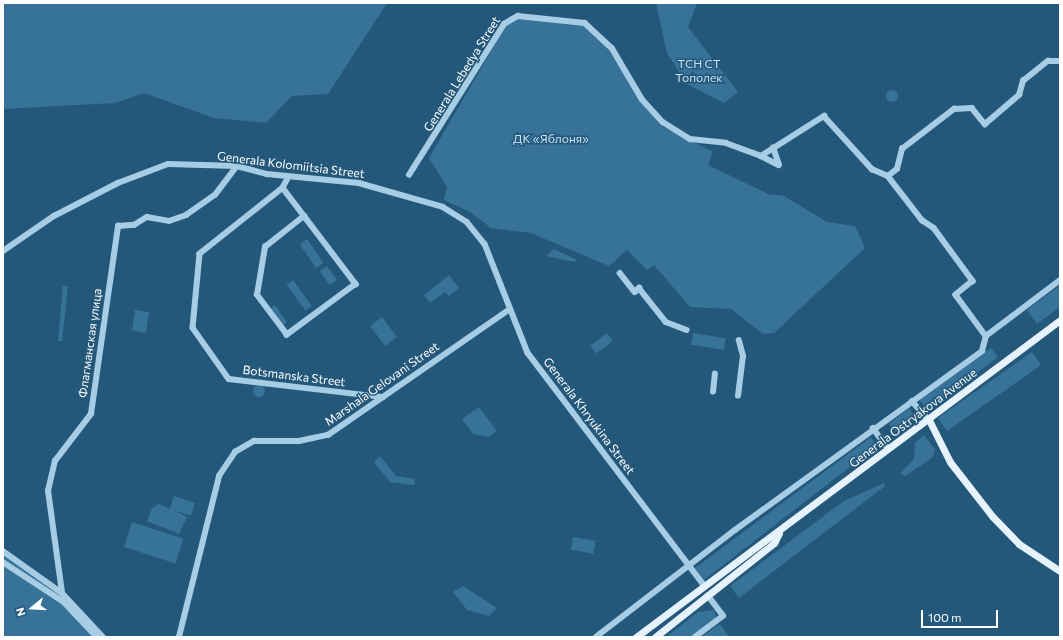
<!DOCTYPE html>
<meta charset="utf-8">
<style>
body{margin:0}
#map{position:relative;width:1063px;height:640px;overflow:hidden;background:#24587b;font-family:Commissioner,sans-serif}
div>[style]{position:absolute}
.green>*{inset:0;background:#377298;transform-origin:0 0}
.round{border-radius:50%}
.minor>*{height:5.5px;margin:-2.75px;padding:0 2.75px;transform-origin:2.75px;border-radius:2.75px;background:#a7cde4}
.major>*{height:7px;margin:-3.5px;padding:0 3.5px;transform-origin:3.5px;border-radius:3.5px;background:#e7f3fc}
span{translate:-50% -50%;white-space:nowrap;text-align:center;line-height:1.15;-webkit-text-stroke:3px #24587b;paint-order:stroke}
.park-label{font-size:12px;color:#cae4f4}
.street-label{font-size:12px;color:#fff}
.frame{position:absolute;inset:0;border:4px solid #fff;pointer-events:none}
.north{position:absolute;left:12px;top:588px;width:40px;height:40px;-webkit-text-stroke:3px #24587b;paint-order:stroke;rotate:252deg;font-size:11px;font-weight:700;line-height:16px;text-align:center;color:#fff}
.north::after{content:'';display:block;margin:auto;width:14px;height:18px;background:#fff;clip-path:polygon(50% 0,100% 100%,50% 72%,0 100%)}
.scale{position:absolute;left:921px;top:610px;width:77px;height:18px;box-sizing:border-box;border:2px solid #fff;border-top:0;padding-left:5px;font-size:12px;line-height:14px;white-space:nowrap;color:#fff;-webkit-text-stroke:3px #24587b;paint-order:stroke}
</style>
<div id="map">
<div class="green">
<i style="clip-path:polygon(3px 3px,387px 3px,328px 94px,292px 96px,266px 123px,214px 118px,144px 93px,115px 103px,3px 109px)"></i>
<i style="clip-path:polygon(656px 3px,697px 3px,688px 27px,738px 92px,724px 103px,687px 84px,667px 53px)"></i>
<i style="clip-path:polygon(514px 18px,584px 25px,601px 39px,660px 125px,713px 152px,708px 165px,768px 194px,784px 196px,827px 222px,855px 226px,865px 248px,774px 333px,763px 334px,731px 309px,690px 307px,654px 265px,647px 270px,627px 250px,609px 266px,531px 233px,491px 228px,470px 212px,444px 200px,447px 187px,429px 158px,505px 27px)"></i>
<i class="round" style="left:886px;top:90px;width:12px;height:12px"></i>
<i style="left:307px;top:239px;width:29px;height:9px;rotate:55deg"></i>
<i style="clip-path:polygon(554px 249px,577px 260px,574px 262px,546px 256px)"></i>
<i style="left:327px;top:266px;width:17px;height:9px;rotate:54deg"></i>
<i style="clip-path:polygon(449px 275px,459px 288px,449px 296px,445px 292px,430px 303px,424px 295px)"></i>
<i style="left:293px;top:280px;width:32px;height:8px;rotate:54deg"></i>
<i style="clip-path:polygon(1060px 285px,1060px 307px,1037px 324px,1027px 310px)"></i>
<i style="clip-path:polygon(63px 286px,68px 286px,62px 341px,58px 341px)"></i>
<i style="left:275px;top:305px;width:21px;height:5px;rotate:55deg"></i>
<i style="left:135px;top:310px;width:14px;height:21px;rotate:8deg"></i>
<i style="left:382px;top:317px;width:25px;height:15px;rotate:53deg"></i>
<i style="left:607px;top:333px;width:10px;height:21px;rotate:53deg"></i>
<i style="left:693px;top:333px;width:33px;height:12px;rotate:9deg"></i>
<i style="clip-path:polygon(991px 348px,998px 357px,928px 410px,919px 400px)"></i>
<i style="left:1032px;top:352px;width:16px;height:115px;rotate:55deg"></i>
<i class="round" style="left:253px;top:385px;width:12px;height:12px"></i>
<i style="clip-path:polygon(479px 407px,497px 431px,489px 437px,473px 434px,462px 419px)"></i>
<i style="clip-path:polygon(909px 408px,916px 418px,896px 432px,889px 424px)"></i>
<i style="clip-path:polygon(924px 435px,935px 450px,932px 458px,905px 476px,900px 474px,914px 459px,915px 443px)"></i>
<i style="clip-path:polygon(871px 437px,877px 446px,704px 580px,695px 568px)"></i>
<i style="clip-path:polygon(380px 456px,396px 476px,415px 479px,414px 485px,390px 482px,374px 462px)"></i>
<i style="clip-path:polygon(884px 483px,885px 486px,739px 598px,730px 586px,844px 501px)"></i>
<i style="clip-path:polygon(174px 496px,195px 503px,191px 516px,173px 510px,187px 517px,179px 534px,147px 521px,152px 508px,159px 504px,170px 509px)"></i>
<i style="left:132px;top:522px;width:54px;height:26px;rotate:18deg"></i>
<i style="left:573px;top:537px;width:23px;height:13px;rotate:10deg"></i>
<i style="clip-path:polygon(3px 555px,60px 595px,99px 637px,3px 637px)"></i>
<i style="clip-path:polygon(463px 586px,497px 608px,489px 616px,467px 610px,453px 592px)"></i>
<i style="clip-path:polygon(714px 610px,716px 618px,691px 637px,666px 637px,698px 612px)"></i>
<i style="clip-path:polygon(720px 624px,729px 637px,701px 637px)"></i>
</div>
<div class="minor">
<i style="left:761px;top:156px;width:20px;rotate:27deg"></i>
<i style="left:779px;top:165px;width:18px;rotate:-109deg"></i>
<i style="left:409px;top:175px;width:178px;rotate:-57.8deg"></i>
<i style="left:504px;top:24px;width:16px;rotate:-30deg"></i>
<i style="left:518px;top:16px;width:67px;rotate:6deg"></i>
<i style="left:585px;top:23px;width:37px;rotate:43deg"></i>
<i style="left:612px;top:48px;width:59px;rotate:59.5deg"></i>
<i style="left:642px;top:99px;width:31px;rotate:48deg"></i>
<i style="left:663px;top:122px;width:32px;rotate:32deg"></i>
<i style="left:690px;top:139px;width:36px;rotate:6deg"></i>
<i style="left:726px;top:143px;width:37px;rotate:20deg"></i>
<i style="left:761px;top:156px;width:75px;rotate:-32.4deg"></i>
<i style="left:824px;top:116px;width:72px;rotate:47.8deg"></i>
<i style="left:872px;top:169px;width:17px;rotate:24deg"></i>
<i style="left:888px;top:176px;width:11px;rotate:-38deg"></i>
<i style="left:897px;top:169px;width:21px;rotate:-76deg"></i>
<i style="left:902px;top:149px;width:66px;rotate:-37.6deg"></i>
<i style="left:954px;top:109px;width:18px;rotate:-3deg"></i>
<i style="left:972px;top:108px;width:21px;rotate:51deg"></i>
<i style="left:985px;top:124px;width:45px;rotate:-40.5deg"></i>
<i style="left:1019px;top:95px;width:15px;rotate:-74deg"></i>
<i style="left:1023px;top:81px;width:32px;rotate:-39deg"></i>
<i style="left:1048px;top:61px;width:12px"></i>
<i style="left:888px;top:176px;width:56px;rotate:52.3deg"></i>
<i style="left:922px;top:220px;width:14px;rotate:34deg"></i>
<i style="left:934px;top:228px;width:66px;rotate:53.7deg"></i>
<i style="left:973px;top:281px;width:22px;rotate:141deg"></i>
<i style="left:956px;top:295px;width:51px;rotate:53.8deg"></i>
<i style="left:289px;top:177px;width:13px;rotate:119deg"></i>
<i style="left:283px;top:188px;width:121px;rotate:52.8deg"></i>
<i style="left:356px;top:284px;width:86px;rotate:143.5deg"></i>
<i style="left:287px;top:335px;width:50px;rotate:-126.9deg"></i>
<i style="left:257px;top:295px;width:49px;rotate:-80.5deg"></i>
<i style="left:265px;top:247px;width:50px;rotate:-38.5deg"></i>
<i style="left:283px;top:188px;width:106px;rotate:141.5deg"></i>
<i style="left:200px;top:254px;width:74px;rotate:95.4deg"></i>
<i style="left:193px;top:328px;width:62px;rotate:54.8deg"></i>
<i style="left:229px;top:379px;width:155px;rotate:6.7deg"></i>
<i style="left:3px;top:251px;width:62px;rotate:-34.5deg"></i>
<i style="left:54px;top:216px;width:72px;rotate:-27.3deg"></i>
<i style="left:118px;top:183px;width:53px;rotate:-20.8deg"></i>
<i style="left:168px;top:164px;width:69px;rotate:1.7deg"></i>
<i style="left:237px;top:166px;width:31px;rotate:15deg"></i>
<i style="left:267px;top:174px;width:92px;rotate:5.6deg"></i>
<i style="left:359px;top:183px;width:87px;rotate:15.9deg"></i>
<i style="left:443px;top:207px;width:28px;rotate:32deg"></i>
<i style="left:467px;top:222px;width:28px;rotate:51deg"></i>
<i style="left:485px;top:244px;width:117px;rotate:68.5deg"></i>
<i style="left:528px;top:353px;width:291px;rotate:52.8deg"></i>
<i style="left:620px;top:273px;width:24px;rotate:52deg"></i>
<i style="left:635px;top:292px;width:6px;rotate:-45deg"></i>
<i style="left:639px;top:288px;width:43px;rotate:51.5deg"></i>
<i style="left:666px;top:322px;width:22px;rotate:21deg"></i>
<i style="left:713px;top:392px;width:18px;rotate:-84deg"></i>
<i style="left:738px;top:396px;width:40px;rotate:-82.9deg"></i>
<i style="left:743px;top:356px;width:16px;rotate:-105deg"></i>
<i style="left:912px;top:401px;width:25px;rotate:48deg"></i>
<i style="left:873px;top:428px;width:26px;rotate:53deg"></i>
<i style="left:3px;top:551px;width:72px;rotate:35.4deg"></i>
<i style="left:62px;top:593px;width:60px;rotate:47deg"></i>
<i style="left:3px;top:562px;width:73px;rotate:33.3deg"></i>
<i style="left:64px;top:602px;width:48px;rotate:46.7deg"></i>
<i style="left:62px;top:593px;width:103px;rotate:-97.8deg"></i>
<i style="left:48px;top:491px;width:31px;rotate:-77deg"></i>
<i style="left:55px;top:461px;width:59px;rotate:-52.5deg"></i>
<i style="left:91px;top:414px;width:190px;rotate:-81.8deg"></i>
<i style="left:118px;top:226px;width:16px;rotate:-4deg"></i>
<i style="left:134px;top:225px;width:15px;rotate:-32deg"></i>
<i style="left:147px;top:217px;width:22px;rotate:10deg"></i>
<i style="left:169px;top:221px;width:18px;rotate:-19deg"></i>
<i style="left:186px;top:215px;width:35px;rotate:-35deg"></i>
<i style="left:215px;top:195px;width:36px;rotate:-53deg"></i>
<i style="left:179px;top:637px;width:166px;rotate:-76deg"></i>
<i style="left:219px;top:476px;width:29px;rotate:-56deg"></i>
<i style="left:235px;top:452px;width:22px;rotate:-30deg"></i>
<i style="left:254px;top:441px;width:45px"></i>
<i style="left:299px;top:441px;width:30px;rotate:-12deg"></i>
<i style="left:328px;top:435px;width:221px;rotate:-34.7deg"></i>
<i style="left:596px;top:637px;width:175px;rotate:-37.6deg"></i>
<i style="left:735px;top:530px;width:305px;rotate:-35.9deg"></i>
<i style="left:982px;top:351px;width:16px;rotate:-75deg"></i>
<i style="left:986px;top:336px;width:93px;rotate:-37.1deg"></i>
<i style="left:695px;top:637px;width:35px;rotate:-37deg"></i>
<i style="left:723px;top:616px;width:25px;rotate:-127deg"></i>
</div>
<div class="major">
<i style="left:929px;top:420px;width:47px;rotate:63.4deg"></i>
<i style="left:950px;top:462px;width:68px;rotate:52.1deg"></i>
<i style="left:992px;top:516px;width:39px;rotate:46deg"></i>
<i style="left:1019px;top:544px;width:49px;rotate:33.4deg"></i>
<i style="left:636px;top:637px;width:529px;rotate:-36.78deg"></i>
<i style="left:655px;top:637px;width:152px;rotate:-38.3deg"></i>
<i style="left:774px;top:543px;width:11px;rotate:-63deg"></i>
</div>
<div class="park-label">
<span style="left:699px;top:71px">ТСН СТ<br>Тополек</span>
<span style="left:551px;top:139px">ДК «Яблоня»</span>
</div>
<div class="street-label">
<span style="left:462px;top:74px;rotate:-58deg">Generala Lebedya Street</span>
<span style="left:291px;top:165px;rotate:7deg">Generala Kolomiitsia Street</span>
<span style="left:90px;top:343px;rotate:-82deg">Флагманская улица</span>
<span style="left:294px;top:376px;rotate:7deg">Botsmanska Street</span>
<span style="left:382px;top:384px;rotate:-35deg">Marshala Gelovani Street</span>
<span style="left:589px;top:416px;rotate:53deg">Generala Khryukina Street</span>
<span style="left:913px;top:418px;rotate:-37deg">Generala Ostryakova Avenue</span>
</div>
<div class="frame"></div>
<div class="north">N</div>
<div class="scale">100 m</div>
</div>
